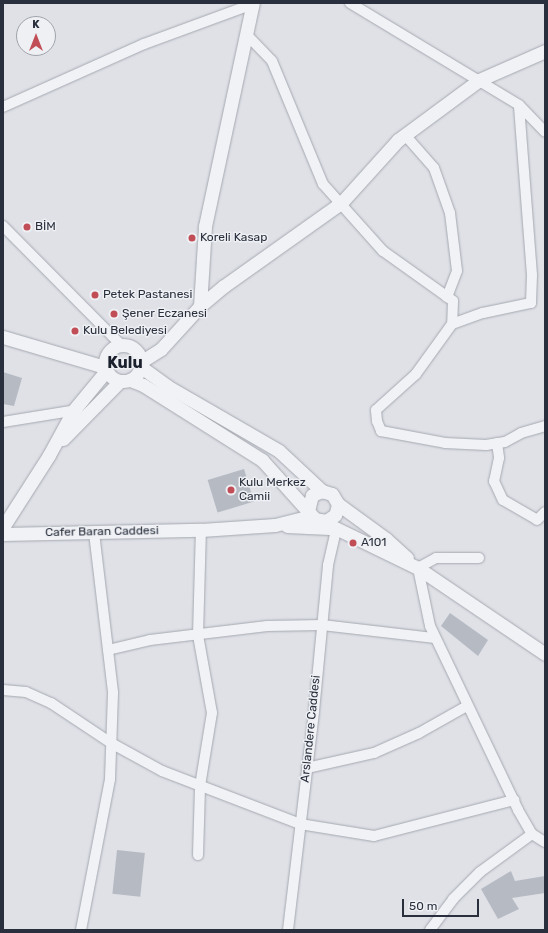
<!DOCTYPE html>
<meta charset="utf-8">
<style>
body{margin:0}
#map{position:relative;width:548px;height:933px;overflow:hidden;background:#dfe1e7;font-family:Rubik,sans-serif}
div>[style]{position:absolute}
.building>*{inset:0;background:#b6bac3;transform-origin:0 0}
.roads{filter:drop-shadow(0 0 1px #a5a8b0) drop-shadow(0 0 1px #a5a8b0)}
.minor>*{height:10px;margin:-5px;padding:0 5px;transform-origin:5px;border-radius:5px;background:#f1f2f5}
.tertiary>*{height:13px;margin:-6.5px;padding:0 6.5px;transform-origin:6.5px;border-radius:6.5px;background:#f1f2f5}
.tertiary>.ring{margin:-6.5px;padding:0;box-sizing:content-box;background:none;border:13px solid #f1f2f5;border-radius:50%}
.dots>*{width:11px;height:11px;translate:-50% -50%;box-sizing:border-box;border:2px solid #eef0f4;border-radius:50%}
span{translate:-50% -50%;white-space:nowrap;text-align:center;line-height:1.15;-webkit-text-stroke:3px #eef0f4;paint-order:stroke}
.poi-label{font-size:12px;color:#292f3c}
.left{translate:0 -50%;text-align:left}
.street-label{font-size:12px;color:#292f3c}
.district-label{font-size:16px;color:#1b202d;font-weight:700}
.frame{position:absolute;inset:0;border:4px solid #292f3c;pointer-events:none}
.north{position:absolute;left:16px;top:16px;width:40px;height:40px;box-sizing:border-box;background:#eef0f4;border:1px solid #9fa3aa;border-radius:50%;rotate:0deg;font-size:11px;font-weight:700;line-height:16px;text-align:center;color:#292f3c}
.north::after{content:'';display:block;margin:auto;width:14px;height:18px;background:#c14e57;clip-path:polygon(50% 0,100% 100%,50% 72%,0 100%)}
.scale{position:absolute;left:402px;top:899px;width:77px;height:18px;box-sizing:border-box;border:2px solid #292f3c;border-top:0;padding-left:5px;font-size:12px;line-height:14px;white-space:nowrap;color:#292f3c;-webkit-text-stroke:3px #eef0f4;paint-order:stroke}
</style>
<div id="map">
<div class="building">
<i style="clip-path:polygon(3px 372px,22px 378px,14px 406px,3px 404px)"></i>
<i style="left:244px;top:469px;width:34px;height:38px;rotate:73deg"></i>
<i style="clip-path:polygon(450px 613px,488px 640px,478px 656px,441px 626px)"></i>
<i style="left:117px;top:850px;width:28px;height:44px;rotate:6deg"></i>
<i style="clip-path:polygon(511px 871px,515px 881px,545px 876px,545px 893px,512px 898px,519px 909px,498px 919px,481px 889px)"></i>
</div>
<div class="roads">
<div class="minor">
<i style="left:350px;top:3px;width:197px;rotate:31.1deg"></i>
<i style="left:519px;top:105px;width:37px;rotate:46deg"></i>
<i style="left:246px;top:34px;width:37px;rotate:46deg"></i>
<i style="left:272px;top:61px;width:133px;rotate:67.5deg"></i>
<i style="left:323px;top:184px;width:90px;rotate:48.2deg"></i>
<i style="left:383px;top:251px;width:86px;rotate:35.5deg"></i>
<i style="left:453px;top:301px;width:23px;rotate:92deg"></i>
<i style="left:452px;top:324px;width:62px;rotate:125.8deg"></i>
<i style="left:416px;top:374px;width:54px;rotate:138deg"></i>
<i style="left:376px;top:410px;width:11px;rotate:85deg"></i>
<i style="left:377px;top:421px;width:11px;rotate:68deg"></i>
<i style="left:381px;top:431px;width:65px;rotate:10.6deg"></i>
<i style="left:445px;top:443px;width:41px;rotate:2.8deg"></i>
<i style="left:486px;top:445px;width:19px;rotate:-9deg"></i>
<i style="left:505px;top:442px;width:18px;rotate:-29deg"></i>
<i style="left:521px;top:433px;width:25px;rotate:-16deg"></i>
<i style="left:3px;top:107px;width:154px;rotate:-24.1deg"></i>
<i style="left:144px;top:44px;width:116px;rotate:-20.2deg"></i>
<i style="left:405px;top:135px;width:44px;rotate:48.7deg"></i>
<i style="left:434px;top:168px;width:48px;rotate:70.4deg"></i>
<i style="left:450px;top:213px;width:58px;rotate:83.1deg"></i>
<i style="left:457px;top:271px;width:28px;rotate:111deg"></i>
<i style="left:3px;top:226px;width:168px;rotate:45.2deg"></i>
<i style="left:452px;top:324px;width:33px;rotate:-20deg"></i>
<i style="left:483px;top:313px;width:49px;rotate:-11.8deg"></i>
<i style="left:531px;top:303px;width:28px;rotate:-88deg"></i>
<i style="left:532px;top:275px;width:170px;rotate:-94.4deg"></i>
<i style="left:3px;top:422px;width:75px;rotate:-9.2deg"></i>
<i style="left:497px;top:443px;width:15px;rotate:82deg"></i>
<i style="left:499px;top:458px;width:24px;rotate:102deg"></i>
<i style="left:494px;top:481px;width:21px;rotate:65deg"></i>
<i style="left:503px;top:500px;width:39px;rotate:30deg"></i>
<i style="left:537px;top:520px;width:11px;rotate:-45deg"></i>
<i style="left:479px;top:558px;width:43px;rotate:180deg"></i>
<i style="left:436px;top:558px;width:21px;rotate:151deg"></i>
<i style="left:418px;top:568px;width:59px;rotate:78.3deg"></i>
<i style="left:430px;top:626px;width:204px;rotate:64.4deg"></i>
<i style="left:518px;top:810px;width:28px;rotate:60deg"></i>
<i style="left:532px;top:834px;width:15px;rotate:32deg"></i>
<i style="left:108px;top:650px;width:43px;rotate:-13.4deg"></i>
<i style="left:150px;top:640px;width:118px;rotate:-6.8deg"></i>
<i style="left:267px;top:626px;width:55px;rotate:-1deg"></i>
<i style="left:322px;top:625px;width:114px;rotate:6.6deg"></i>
<i style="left:3px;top:690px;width:23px;rotate:5deg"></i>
<i style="left:26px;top:692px;width:27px;rotate:24deg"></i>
<i style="left:51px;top:703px;width:72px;rotate:33.7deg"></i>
<i style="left:111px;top:743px;width:58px;rotate:28.8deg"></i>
<i style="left:162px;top:771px;width:148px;rotate:21deg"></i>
<i style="left:300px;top:824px;width:75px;rotate:9.2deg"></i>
<i style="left:374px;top:836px;width:145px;rotate:-14.4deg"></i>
<i style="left:307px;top:768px;width:69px;rotate:-12.6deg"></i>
<i style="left:374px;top:753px;width:49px;rotate:-24deg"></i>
<i style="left:419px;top:733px;width:55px;rotate:-29.4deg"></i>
<i style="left:198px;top:855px;width:69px;rotate:-88.3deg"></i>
<i style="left:200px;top:786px;width:74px;rotate:-80.7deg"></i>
<i style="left:212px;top:713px;width:79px;rotate:-100.2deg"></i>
<i style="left:198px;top:635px;width:105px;rotate:-88.4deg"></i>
<i style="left:81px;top:930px;width:154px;rotate:-79.1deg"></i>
<i style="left:110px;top:779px;width:87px;rotate:-88deg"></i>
<i style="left:113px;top:692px;width:161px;rotate:-96.8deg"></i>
<i style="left:288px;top:930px;width:221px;rotate:-83.2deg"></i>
<i style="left:314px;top:711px;width:147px;rotate:-84.5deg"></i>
<i style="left:328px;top:565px;width:37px;rotate:-77deg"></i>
<i style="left:430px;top:930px;width:39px;rotate:-53deg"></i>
<i style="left:453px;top:899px;width:38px;rotate:-45deg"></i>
<i style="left:480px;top:872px;width:64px;rotate:-36.2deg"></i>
</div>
<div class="tertiary">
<i style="left:200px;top:306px;width:80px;rotate:-86.4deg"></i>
<i style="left:205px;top:226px;width:228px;rotate:-77.9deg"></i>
<i style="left:3px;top:337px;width:106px;rotate:16.4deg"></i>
<i class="ring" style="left:105px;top:345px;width:23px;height:23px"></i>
<i style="left:142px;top:361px;width:22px;rotate:-32deg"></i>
<i style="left:161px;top:349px;width:58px;rotate:-47.8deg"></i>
<i style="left:200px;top:306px;width:31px;rotate:-40deg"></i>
<i style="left:224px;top:286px;width:145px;rotate:-35.4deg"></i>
<i style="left:342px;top:202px;width:84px;rotate:-47.9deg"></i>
<i style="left:398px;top:140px;width:101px;rotate:-36.5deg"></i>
<i style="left:479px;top:80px;width:72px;rotate:-23.7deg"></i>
<i style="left:141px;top:367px;width:32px;rotate:36deg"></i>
<i style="left:167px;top:386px;width:129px;rotate:30.1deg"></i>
<i style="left:279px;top:451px;width:59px;rotate:42.9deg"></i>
<i style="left:322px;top:491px;width:10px;rotate:17deg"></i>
<i style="left:332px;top:494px;width:12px;rotate:59deg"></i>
<i style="left:338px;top:504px;width:5px;rotate:101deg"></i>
<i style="left:337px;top:509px;width:6px;rotate:108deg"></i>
<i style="left:335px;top:515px;width:11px;rotate:146deg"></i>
<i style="left:326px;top:521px;width:11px;rotate:-170deg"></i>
<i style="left:315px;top:519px;width:11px;rotate:-131deg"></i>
<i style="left:308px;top:511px;width:16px;rotate:-76deg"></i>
<i style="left:312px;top:495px;width:11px;rotate:-22deg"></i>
<i style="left:130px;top:380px;width:14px;rotate:21deg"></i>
<i style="left:143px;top:385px;width:141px;rotate:32.2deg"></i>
<i style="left:262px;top:460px;width:69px;rotate:48deg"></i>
<i style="left:63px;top:439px;width:81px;rotate:-45.5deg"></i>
<i style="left:338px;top:504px;width:59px;rotate:36.1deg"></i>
<i style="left:386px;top:539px;width:28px;rotate:42deg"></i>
<i style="left:321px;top:521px;width:108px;rotate:25.9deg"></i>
<i style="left:418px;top:568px;width:153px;rotate:34.1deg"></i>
<i style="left:287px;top:526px;width:42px;rotate:2.7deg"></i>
<i style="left:3px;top:527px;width:85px;rotate:-57.4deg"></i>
<i style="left:49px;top:455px;width:50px;rotate:-61.4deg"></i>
<i style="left:73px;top:411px;width:52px;rotate:-50.5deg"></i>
<i style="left:3px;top:534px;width:198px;rotate:-1.2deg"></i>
<i style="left:201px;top:530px;width:74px;rotate:-3.9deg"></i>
<i style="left:275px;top:525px;width:37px;rotate:-14deg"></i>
</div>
</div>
<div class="dots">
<i style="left:27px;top:227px;background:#c14e57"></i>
<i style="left:192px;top:238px;background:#c14e57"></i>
<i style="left:95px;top:295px;background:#c14e57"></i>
<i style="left:114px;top:314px;background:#c14e57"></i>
<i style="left:75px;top:331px;background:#c14e57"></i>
<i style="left:231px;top:490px;background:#c14e57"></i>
<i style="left:353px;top:543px;background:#c14e57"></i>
</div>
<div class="poi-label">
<span class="left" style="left:35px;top:227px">BİM</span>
<span class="left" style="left:200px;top:238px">Koreli Kasap</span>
<span class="left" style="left:103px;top:295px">Petek Pastanesi</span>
<span class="left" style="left:122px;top:314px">Şener Eczanesi</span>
<span class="left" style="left:83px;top:331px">Kulu Belediyesi</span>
<span class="left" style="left:239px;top:490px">Kulu Merkez<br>Camii</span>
<span class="left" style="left:361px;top:543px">A101</span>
</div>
<div class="street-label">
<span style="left:102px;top:532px;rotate:-1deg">Cafer Baran Caddesi</span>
<span style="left:311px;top:729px;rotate:-84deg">Arslandere Caddesi</span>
</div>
<div class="district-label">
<span style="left:125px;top:363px">Kulu</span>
</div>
<div class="frame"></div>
<div class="north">K</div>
<div class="scale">50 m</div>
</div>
